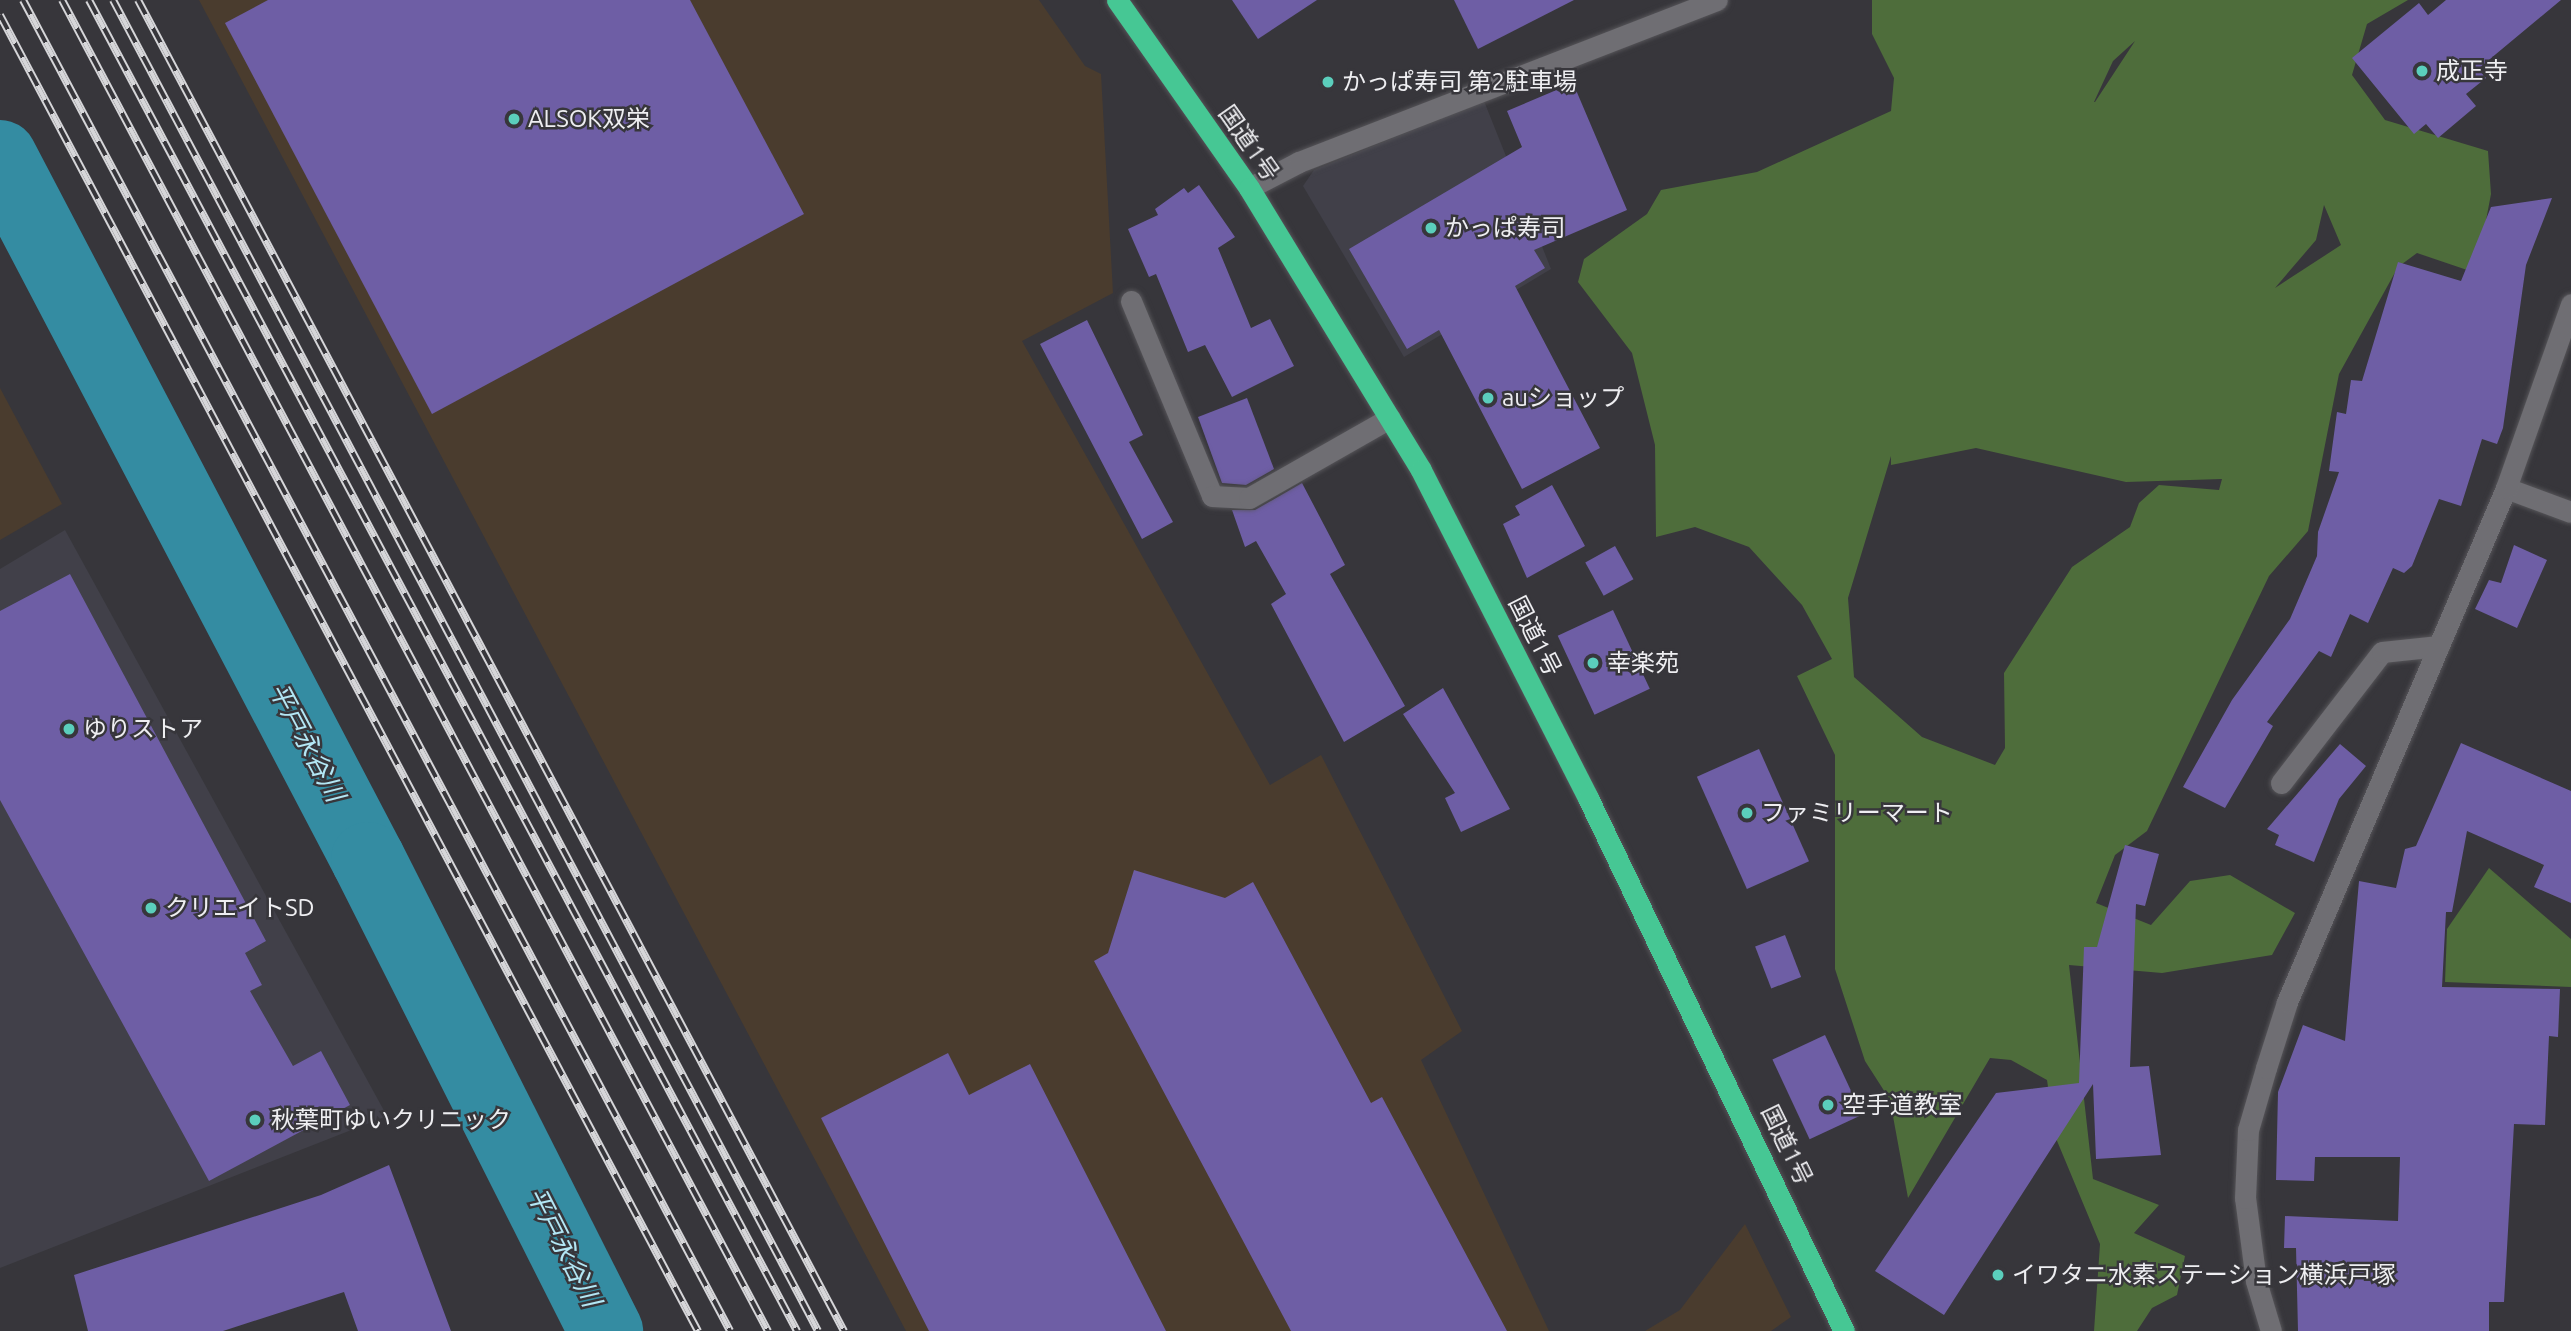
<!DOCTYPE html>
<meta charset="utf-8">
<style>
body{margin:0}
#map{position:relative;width:2571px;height:1331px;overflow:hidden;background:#37363b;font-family:Ubuntu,"Noto Sans JP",sans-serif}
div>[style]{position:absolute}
.built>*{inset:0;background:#414049}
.industrial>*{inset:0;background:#4a3c2e}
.green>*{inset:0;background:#4e6d3b}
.river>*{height:74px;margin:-37px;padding:0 37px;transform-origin:37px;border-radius:37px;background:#348ca2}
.building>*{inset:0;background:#6e5ea5;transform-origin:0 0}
.roads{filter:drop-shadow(0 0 2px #555458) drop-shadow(0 0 2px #555458)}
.street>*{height:21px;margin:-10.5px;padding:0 10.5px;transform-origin:10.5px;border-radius:10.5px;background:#6f6e73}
.highway>*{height:21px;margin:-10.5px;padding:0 10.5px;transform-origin:10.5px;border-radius:10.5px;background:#46c794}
.rail>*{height:8px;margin-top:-4px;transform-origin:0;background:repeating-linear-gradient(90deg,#37363b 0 16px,#d6d6d9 0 32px);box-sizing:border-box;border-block:2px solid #d6d6d9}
.dots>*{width:19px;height:19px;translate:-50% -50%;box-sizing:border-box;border:4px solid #37363b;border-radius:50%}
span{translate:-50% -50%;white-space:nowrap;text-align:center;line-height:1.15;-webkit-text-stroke:5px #37363b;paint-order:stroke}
.poi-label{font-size:24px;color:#eeeef1}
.left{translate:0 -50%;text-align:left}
.street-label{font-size:24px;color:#eeeef1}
.water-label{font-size:26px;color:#b3e7f5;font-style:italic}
</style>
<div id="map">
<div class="built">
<i style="clip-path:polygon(1484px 101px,1551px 269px,1404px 357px,1303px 186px,1314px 170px)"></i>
<i style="clip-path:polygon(65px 530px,387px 1116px,0 1268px,0 569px)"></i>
</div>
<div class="industrial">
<i style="clip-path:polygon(199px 0,1039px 0,1085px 66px,1101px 74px,1113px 293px,1022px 341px,1270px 785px,1321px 755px,1462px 1031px,1421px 1060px,1549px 1331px,906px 1331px)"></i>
<i style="clip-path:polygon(0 388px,62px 504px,0 540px)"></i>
<i style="clip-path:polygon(1745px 1224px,1791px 1317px,1771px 1331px,1645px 1331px,1680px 1310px)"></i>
</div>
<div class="green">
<i style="clip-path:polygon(evenodd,1872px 0,2408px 0,2367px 24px,2352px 75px,2385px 120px,2488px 151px,2491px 194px,2476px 273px,2417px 253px,2398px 267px,2339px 374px,2308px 531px,2269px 576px,2147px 831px,2115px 855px,2096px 903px,2151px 925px,2190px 881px,2230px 875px,2295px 913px,2272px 955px,2162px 973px,2069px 965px,2093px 1179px,2159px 1205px,2134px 1233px,2185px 1256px,2177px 1295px,2152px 1308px,2137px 1331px,2094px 1331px,2100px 1244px,2055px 1136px,2047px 1080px,2011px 1060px,1990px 1058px,1908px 1198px,1890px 1100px,1865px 1061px,1835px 969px,1835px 755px,1797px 676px,1832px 659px,1802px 605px,1749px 547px,1695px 527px,1656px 537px,1655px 445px,1632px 353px,1578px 282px,1584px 259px,1647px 214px,1661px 190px,1757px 172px,1891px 111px,1894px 78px,1872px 34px,1872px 0,2135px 41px,2095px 102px,2094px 102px,2113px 61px,2135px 41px,1872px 0,2324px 205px,2341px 245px,2275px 288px,2316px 240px,2324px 205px,1872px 0,1976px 448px,2126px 482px,2222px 479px,2219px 490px,2159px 485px,2139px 503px,2130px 527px,2072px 567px,2004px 673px,2005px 748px,1995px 765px,1922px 737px,1854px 677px,1848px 598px,1891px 456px,1891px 465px,1976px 448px)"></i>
<i style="clip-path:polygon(2489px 868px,2571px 939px,2571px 987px,2445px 982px,2447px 929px)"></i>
</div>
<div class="river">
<i style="left:0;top:157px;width:793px;rotate:62.34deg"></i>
<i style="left:368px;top:859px;width:529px;rotate:63.24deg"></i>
</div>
<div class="building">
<i style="clip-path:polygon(268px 0,690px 0,804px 214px,432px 414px,225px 23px)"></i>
<i style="clip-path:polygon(1232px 0,1317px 0,1258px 39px)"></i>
<i style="clip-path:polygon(1454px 0,1574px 0,1478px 49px)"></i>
<i style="clip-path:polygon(2446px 0,2561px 0,2478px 69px,2486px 78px,2466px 94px,2476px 106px,2438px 138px,2426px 124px,2414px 134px,2352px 58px,2419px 3px,2428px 15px)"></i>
<i style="clip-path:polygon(1573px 83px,1627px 210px,1534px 250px,1545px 268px,1515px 286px,1600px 448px,1522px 489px,1439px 330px,1407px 349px,1349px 249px,1522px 147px,1507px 111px)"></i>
<i style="clip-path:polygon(1199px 185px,1235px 237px,1218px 248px,1251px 328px,1270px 319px,1294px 366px,1232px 397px,1205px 345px,1188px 352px,1156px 274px,1149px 277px,1128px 229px,1158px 215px,1155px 209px,1184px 188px,1188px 193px)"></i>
<i style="clip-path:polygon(2552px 198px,2526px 265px,2503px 428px,2497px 444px,2482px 439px,2461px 506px,2439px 499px,2412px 566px,2404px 573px,2393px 568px,2368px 623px,2350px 614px,2331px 657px,2319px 651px,2267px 722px,2273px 726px,2225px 808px,2183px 787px,2232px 700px,2290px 619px,2317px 556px,2318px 532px,2339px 472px,2329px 471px,2337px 412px,2346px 414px,2351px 380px,2362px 381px,2398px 262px,2461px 281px,2491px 207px)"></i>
<i style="clip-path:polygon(1087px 320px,1143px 435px,1129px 442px,1173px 522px,1142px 539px,1040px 344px)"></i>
<i style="clip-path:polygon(1247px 398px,1274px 469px,1246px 485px,1222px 483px,1198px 417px)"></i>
<i style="clip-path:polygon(1302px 483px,1345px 565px,1330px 574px,1405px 706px,1344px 742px,1271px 604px,1286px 594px,1256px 541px,1245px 547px,1232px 510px,1255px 510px)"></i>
<i style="clip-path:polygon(1552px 485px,1585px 546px,1527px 578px,1503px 524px,1520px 515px,1515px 506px)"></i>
<i style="clip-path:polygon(2514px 545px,2547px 560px,2517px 628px,2475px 609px,2489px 580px,2501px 583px)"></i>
<i style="left:1615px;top:546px;width:38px;height:34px;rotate:61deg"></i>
<i style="clip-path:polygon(70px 574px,266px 941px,245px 953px,262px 985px,250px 991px,293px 1066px,321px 1051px,350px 1105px,209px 1181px,0 800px,0 611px)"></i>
<i style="left:1613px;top:610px;width:87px;height:61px;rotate:65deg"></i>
<i style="clip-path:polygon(1443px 688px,1510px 809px,1461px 832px,1445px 798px,1455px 793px,1403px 714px)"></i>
<i style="clip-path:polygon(2461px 743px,2571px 791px,2571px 903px,2534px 887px,2544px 865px,2467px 831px,2452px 912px,2446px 912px,2442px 987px,2560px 989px,2558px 1037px,2549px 1036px,2545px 1125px,2514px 1124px,2504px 1302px,2489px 1302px,2489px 1331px,2298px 1331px,2296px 1248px,2284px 1248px,2285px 1216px,2398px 1221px,2400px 1157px,2315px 1157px,2314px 1181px,2276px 1180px,2278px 1092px,2303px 1025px,2345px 1041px,2359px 881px,2396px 888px,2405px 849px,2416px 846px)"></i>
<i style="clip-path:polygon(2340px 744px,2366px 766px,2339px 799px,2314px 862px,2275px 845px,2279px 835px,2267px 829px)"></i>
<i style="left:1759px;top:749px;width:123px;height:68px;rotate:66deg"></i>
<i style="clip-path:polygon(2125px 845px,2159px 854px,2145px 906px,2136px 904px,2130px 1067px,2149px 1066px,2161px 1155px,2096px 1159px,2093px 1084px,1944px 1315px,1875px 1271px,1996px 1093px,2079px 1083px,2084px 947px,2097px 947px)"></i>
<i style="clip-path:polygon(1134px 870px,1225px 898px,1253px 882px,1371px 1103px,1382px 1097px,1507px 1331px,1291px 1331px,1094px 961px,1108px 953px)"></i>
<i style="left:1785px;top:935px;width:45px;height:32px;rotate:69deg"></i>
<i style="left:1825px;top:1035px;width:88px;height:58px;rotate:65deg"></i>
<i style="clip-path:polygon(948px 1053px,969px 1095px,1030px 1064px,1166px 1331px,929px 1331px,821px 1118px)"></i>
<i style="clip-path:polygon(389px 1165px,451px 1331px,358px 1331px,344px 1292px,223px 1331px,88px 1331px,74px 1275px,321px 1195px)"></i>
</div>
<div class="roads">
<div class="street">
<i style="left:1249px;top:188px;width:56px;rotate:-27.5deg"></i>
<i style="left:1299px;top:162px;width:448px;rotate:-21.2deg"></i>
<i style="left:1131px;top:301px;width:211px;rotate:67.4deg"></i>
<i style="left:1212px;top:496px;width:37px;rotate:3deg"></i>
<i style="left:1249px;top:498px;width:162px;rotate:-29.6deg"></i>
<i style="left:2506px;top:488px;width:69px;rotate:20.3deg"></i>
<i style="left:2281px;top:783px;width:165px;rotate:-52.4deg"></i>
<i style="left:2382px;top:652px;width:57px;rotate:-6deg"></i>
<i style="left:2271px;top:1331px;width:52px;rotate:-106.7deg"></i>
<i style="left:2256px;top:1281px;width:84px;rotate:-97.5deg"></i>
<i style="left:2245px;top:1198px;width:68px;rotate:-87.5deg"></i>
<i style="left:2248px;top:1130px;width:65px;rotate:-73.8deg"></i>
<i style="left:2266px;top:1068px;width:69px;rotate:-72.3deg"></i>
<i style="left:2287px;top:1002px;width:559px;rotate:-66.92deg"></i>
<i style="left:2506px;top:488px;width:195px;rotate:-70.5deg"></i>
</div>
<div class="highway">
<i style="left:1117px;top:0;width:230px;rotate:54.9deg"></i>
<i style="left:1249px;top:188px;width:330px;rotate:58.6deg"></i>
<i style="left:1421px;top:470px;width:368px;rotate:63deg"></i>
<i style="left:1588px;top:798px;width:591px;rotate:64.35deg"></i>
</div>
</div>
<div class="rail">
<i style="left:23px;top:0;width:1507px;rotate:62.02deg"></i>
<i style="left:62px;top:0;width:1507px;rotate:62.06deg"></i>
<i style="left:89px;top:0;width:1508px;rotate:61.99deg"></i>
<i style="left:113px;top:0;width:1506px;rotate:62.09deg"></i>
<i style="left:138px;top:0;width:1507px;rotate:62.06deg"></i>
<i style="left:0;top:15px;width:1490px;rotate:62.06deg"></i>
</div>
<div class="dots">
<i style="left:2422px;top:71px;background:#5bcebc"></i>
<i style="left:1328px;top:82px;background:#5bcebc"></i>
<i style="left:514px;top:119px;background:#5bcebc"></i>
<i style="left:1431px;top:228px;background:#5bcebc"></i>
<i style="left:1488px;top:398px;background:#5bcebc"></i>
<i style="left:1593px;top:663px;background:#5bcebc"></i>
<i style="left:69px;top:729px;background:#5bcebc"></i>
<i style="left:1747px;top:813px;background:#5bcebc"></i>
<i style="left:151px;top:908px;background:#5bcebc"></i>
<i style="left:1828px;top:1105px;background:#5bcebc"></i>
<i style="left:255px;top:1120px;background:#5bcebc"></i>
<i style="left:1998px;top:1275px;background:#5bcebc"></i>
</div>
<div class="poi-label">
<span class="left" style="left:2436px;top:71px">成正寺</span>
<span class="left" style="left:1342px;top:82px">かっぱ寿司 第2駐車場</span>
<span class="left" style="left:528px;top:119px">ALSOK双栄</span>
<span class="left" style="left:1445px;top:228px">かっぱ寿司</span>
<span class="left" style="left:1502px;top:398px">auショップ</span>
<span class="left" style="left:1607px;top:663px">幸楽苑</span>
<span class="left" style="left:83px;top:729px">ゆりストア</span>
<span class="left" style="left:1761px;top:813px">ファミリーマート</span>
<span class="left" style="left:165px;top:908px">クリエイトSD</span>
<span class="left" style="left:1842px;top:1105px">空手道教室</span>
<span class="left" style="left:271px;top:1120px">秋葉町ゆいクリニック</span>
<span class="left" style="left:2012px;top:1275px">イワタニ水素ステーション横浜戸塚</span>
</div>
<div class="street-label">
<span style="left:1249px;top:143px;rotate:55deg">国道1号</span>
<span style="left:1535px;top:636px;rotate:63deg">国道1号</span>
<span style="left:1787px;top:1145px;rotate:64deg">国道1号</span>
</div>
<div class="water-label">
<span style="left:307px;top:742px;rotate:62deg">平戸永谷川</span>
<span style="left:564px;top:1247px;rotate:63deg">平戸永谷川</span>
</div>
</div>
